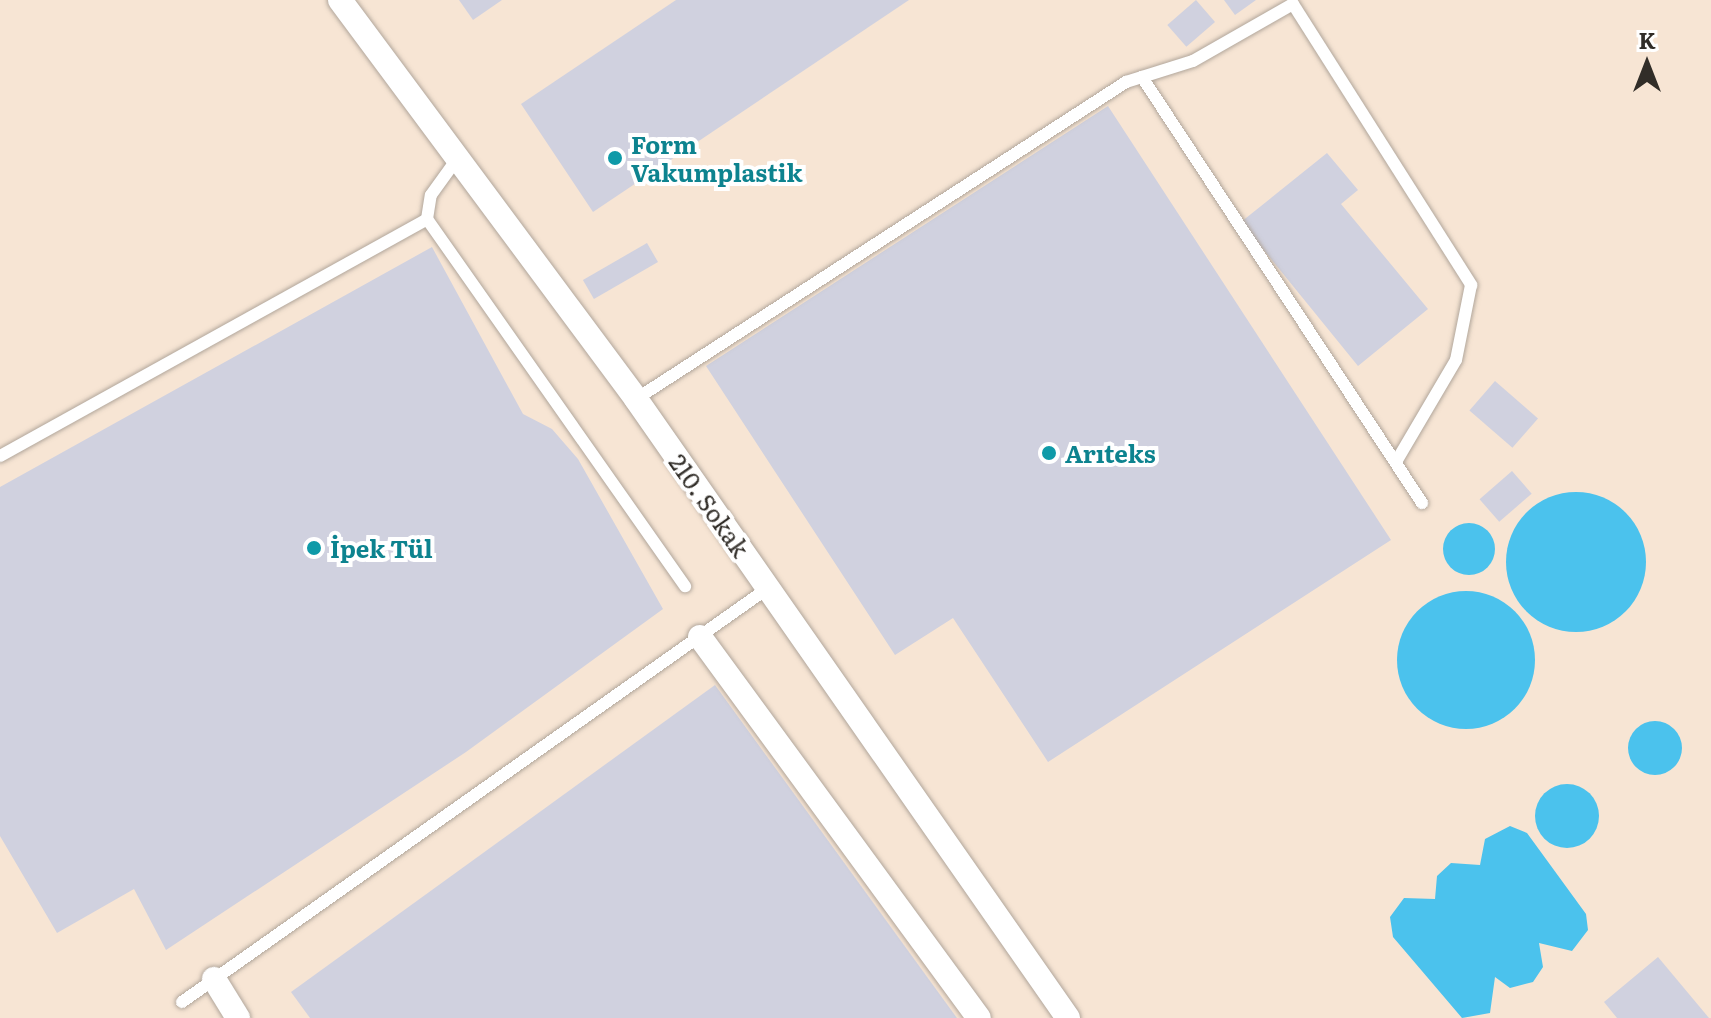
<!DOCTYPE html>
<meta charset="utf-8">
<style>
body{margin:0}
#map{position:relative;width:1711px;height:1018px;overflow:hidden;background:#fcf0e5;font-family:Literata,serif}
div>[style]{position:absolute}
.built>*{inset:0;background:#f7e5d4;transform-origin:0 0}
.water>*{inset:0;background:#4bc2ed}
.round{border-radius:50%}
.building>*{inset:0;background:#d0d1df;transform-origin:0 0}
.roads{filter:drop-shadow(0 0 2px #b1a69b) drop-shadow(0 0 2px #b1a69b)}
.lane>*{height:12px;margin:-6px;padding:0 6px;transform-origin:6px;border-radius:6px;background:#fff}
.street>*{height:24px;margin:-12px;padding:0 12px;transform-origin:12px;border-radius:12px;background:#fff}
.dots>*{width:22px;height:22px;translate:-50% -50%;box-sizing:border-box;border:4px solid #fff;border-radius:50%}
span{translate:-50% -50%;white-space:nowrap;text-align:center;line-height:1.15;-webkit-text-stroke:8px #fff;paint-order:stroke}
.culture-label{font-size:24px;color:#0d838f;font-weight:700}
.left{translate:0 -50%;text-align:left}
.street-label{font-size:24px;color:#312d28}
.north{position:absolute;left:1607px;top:24px;width:80px;height:80px;-webkit-text-stroke:6px #fff;paint-order:stroke;rotate:0deg;font-size:22px;font-weight:700;line-height:32px;text-align:center;color:#312d28}
.north::after{content:'';display:block;margin:auto;width:28px;height:36px;background:#312d28;clip-path:polygon(50% 0,100% 100%,50% 72%,0 100%)}
</style>
<div id="map">
<div class="built">
<i style="left:0;top:0;width:1711px;height:1018px"></i>
</div>
<div class="water">
<i class="round" style="left:1506px;top:492px;width:140px;height:140px"></i>
<i class="round" style="left:1443px;top:523px;width:52px;height:52px"></i>
<i class="round" style="left:1397px;top:591px;width:138px;height:138px"></i>
<i class="round" style="left:1628px;top:721px;width:54px;height:54px"></i>
<i class="round" style="left:1535px;top:784px;width:64px;height:64px"></i>
<i style="clip-path:polygon(1510px 826px,1527px 833px,1586px 914px,1588px 930px,1572px 951px,1539px 943px,1543px 967px,1533px 982px,1510px 988px,1495px 977px,1490px 1013px,1462px 1018px,1393px 937px,1390px 917px,1404px 898px,1435px 899px,1437px 876px,1451px 863px,1480px 865px,1485px 839px)"></i>
</div>
<div class="building">
<i style="clip-path:polygon(459px 0,502px 0,473px 20px)"></i>
<i style="clip-path:polygon(676px 0,909px 0,593px 212px,521px 104px)"></i>
<i style="left:1196px;top:0;width:29px;height:38px;rotate:49deg"></i>
<i style="clip-path:polygon(1224px 0,1256px 0,1235px 15px)"></i>
<i style="clip-path:polygon(1108px 106px,1391px 540px,1048px 762px,953px 618px,895px 655px,706px 366px)"></i>
<i style="clip-path:polygon(1327px 153px,1358px 190px,1341px 204px,1428px 309px,1358px 366px,1241px 222px)"></i>
<i style="left:647px;top:243px;width:22px;height:74px;rotate:60deg"></i>
<i style="clip-path:polygon(432px 247px,523px 414px,552px 429px,578px 459px,663px 609px,466px 752px,166px 950px,134px 889px,57px 933px,0 836px,0 487px)"></i>
<i style="left:1495px;top:381px;width:57px;height:39px;rotate:41deg"></i>
<i style="left:1512px;top:471px;width:30px;height:43px;rotate:49deg"></i>
<i style="clip-path:polygon(715px 685px,957px 1018px,310px 1018px,291px 992px)"></i>
<i style="clip-path:polygon(1658px 957px,1709px 1018px,1617px 1018px,1604px 1002px)"></i>
</div>
<div class="roads">
<div class="lane">
<i style="left:1142px;top:77px;width:510px;rotate:56.68deg"></i>
<i style="left:427px;top:219px;width:24px;rotate:-81deg"></i>
<i style="left:431px;top:195px;width:44px;rotate:-54.2deg"></i>
<i style="left:636px;top:399px;width:584px;rotate:-32.9deg"></i>
<i style="left:1126px;top:82px;width:70px;rotate:-17.4deg"></i>
<i style="left:1193px;top:61px;width:115px;rotate:-29.7deg"></i>
<i style="left:1293px;top:4px;width:333px;rotate:57.6deg"></i>
<i style="left:1471px;top:285px;width:76px;rotate:101.3deg"></i>
<i style="left:1456px;top:360px;width:116px;rotate:120.5deg"></i>
<i style="left:0;top:456px;width:488px;rotate:-29deg"></i>
<i style="left:427px;top:219px;width:449px;rotate:54.9deg"></i>
<i style="left:182px;top:1002px;width:717px;rotate:-35.24deg"></i>
</div>
<div class="street">
<i style="left:340px;top:0;width:497px;rotate:53.4deg"></i>
<i style="left:636px;top:399px;width:755px;rotate:55.09deg"></i>
<i style="left:700px;top:637px;width:472px;rotate:53.8deg"></i>
<i style="left:214px;top:979px;width:46px;rotate:58.4deg"></i>
</div>
</div>
<div class="dots">
<i style="left:615px;top:158px;background:#0f9aa8"></i>
<i style="left:1049px;top:453px;background:#0f9aa8"></i>
<i style="left:314px;top:548px;background:#0f9aa8"></i>
</div>
<div class="culture-label">
<span class="left" style="left:631px;top:158px">Form<br>Vakumplastik</span>
<span class="left" style="left:1065px;top:453px">Arıteks</span>
<span class="left" style="left:330px;top:548px">İpek Tül</span>
</div>
<div class="street-label">
<span style="left:710px;top:505px;rotate:55deg">210. Sokak</span>
</div>
<div class="north">K</div>
</div>
